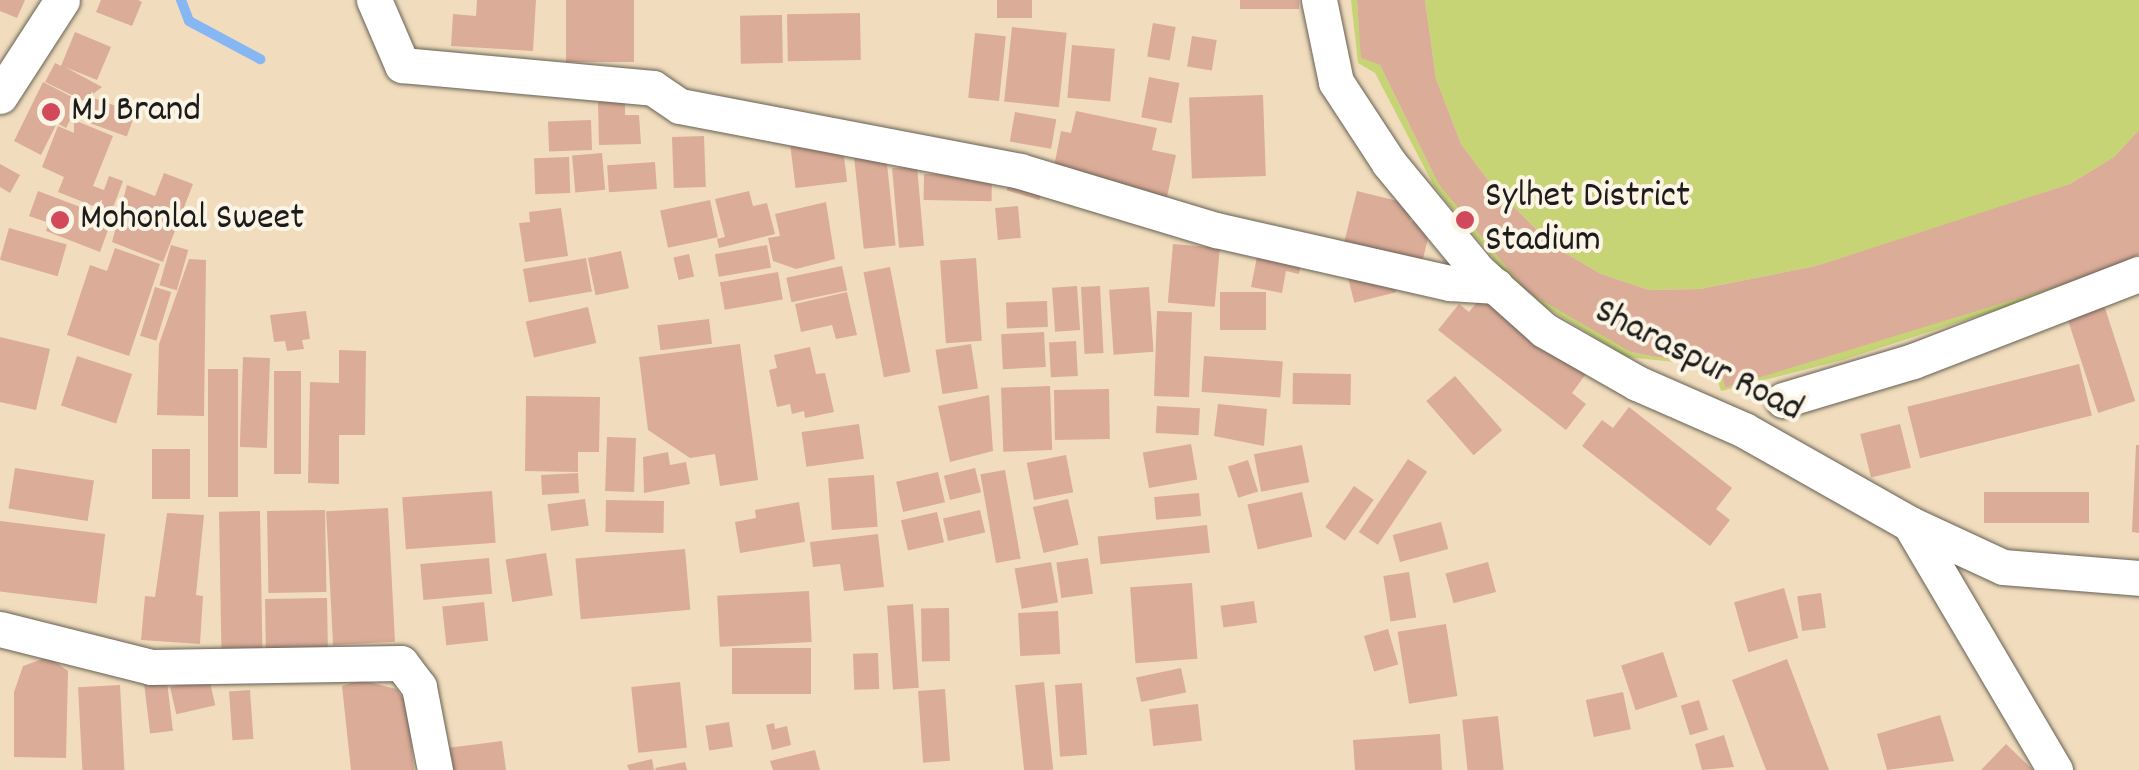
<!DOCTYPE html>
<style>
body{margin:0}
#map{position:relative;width:2139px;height:770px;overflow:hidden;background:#f1ddbd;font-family:Dekko,sans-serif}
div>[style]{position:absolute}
.green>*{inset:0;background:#c6d476}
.stream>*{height:10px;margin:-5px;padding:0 5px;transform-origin:5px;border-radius:5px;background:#87b7f3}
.building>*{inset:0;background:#dbac98;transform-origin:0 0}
.roads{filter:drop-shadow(0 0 2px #676054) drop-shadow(0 0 2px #676054)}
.minor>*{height:35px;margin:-17.5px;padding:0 17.5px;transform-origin:17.5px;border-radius:17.5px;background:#fff}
.dots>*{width:28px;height:28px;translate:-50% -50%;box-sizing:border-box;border:5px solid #fcf5e5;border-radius:50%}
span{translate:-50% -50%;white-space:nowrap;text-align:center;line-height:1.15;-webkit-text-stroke:8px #fcf5e5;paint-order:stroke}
.poi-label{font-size:38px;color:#1c1c1c}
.left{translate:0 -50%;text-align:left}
.street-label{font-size:38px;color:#1c1c1c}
</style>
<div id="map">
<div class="green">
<i style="clip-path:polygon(1351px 0,1357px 0,1362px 58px,1380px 65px,1438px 183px,1631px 352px,1687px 363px,1718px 360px,1725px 388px,2139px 258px,2113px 272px,1843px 360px,1721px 391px,1713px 366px,1627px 357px,1521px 292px,1434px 186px,1375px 73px,1358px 63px)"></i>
<i style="clip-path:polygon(1425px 0,2139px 0,2139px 130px,2114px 157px,2070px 184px,1951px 223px,1816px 266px,1700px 289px,1649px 290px,1601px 274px,1553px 246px,1491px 184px,1461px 144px,1436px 79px)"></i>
</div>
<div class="stream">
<i style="left:181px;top:0;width:22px;rotate:69deg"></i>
<i style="left:189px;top:21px;width:81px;rotate:28.2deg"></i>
</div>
<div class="building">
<i style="clip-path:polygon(0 0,25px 0,17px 18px,0 11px)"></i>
<i style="clip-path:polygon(101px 0,138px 0,142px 2px,132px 26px,96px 12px)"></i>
<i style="clip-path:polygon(477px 0,536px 0,533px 51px,451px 46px,453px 14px,476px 16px)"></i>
<i style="left:566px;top:0;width:68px;height:62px"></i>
<i style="left:997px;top:0;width:35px;height:18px"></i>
<i style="left:1240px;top:0;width:59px;height:9px"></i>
<i style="clip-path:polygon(1357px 0,1425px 0,1436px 79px,1461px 144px,1491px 184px,1553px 246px,1601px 274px,1649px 290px,1700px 289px,1816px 266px,2070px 184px,2114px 157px,2139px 130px,2139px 254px,2114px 269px,1725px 388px,1718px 360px,1687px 363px,1631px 352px,1526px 291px,1438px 183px,1380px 65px,1361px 58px)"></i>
<i style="left:860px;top:13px;width:47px;height:73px;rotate:89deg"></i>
<i style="left:782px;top:15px;width:48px;height:42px;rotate:89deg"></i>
<i style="left:1153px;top:23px;width:23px;height:34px;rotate:10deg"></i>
<i style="left:1012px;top:27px;width:55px;height:75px;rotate:6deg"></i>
<i style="clip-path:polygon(75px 32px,111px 47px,97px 80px,65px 67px,102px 87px,84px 101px,45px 82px,55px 63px,61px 66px)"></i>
<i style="left:975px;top:33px;width:31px;height:65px;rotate:6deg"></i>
<i style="left:1192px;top:36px;width:25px;height:31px;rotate:9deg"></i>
<i style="left:1072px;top:45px;width:43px;height:53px;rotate:5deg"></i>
<i style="left:1149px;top:77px;width:31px;height:41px;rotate:11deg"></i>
<i style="clip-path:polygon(43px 82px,80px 101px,66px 128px,57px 123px,41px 155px,14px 141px)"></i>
<i style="left:1263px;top:95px;width:81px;height:74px;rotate:88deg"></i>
<i style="left:94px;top:98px;width:44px;height:25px;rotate:20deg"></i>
<i style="clip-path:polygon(625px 100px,625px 115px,639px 115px,641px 144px,599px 145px,598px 102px)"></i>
<i style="clip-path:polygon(1076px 111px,1157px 128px,1152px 150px,1176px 155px,1167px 197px,1053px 172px,1061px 131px,1071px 133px)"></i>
<i style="left:1015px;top:112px;width:42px;height:30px;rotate:10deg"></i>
<i style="clip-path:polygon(74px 120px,113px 136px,93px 186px,104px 190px,109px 176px,123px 181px,111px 213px,58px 192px,64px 177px,42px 167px,58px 126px,74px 133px)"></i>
<i style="left:591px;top:120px;width:30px;height:43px;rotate:88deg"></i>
<i style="left:704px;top:136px;width:51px;height:32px;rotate:88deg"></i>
<i style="left:842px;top:140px;width:42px;height:52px;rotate:83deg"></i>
<i style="left:885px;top:145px;width:101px;height:32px;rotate:84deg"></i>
<i style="left:602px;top:153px;width:37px;height:30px;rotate:85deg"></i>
<i style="left:569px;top:157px;width:36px;height:35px;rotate:88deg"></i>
<i style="left:655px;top:162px;width:27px;height:48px;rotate:86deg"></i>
<i style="clip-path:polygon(0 164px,20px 175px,10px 193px,0 187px)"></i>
<i style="left:917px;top:166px;width:80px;height:25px;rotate:85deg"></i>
<i style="clip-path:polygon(164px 173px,193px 184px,163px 262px,112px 242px,127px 185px,155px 196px)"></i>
<i style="left:1012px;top:173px;width:34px;height:18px;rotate:17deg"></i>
<i style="left:924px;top:174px;width:68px;height:26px;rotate:1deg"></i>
<i style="clip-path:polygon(38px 191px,112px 219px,100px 252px,46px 231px,49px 223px,29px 216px)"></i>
<i style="clip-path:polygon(749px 191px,753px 206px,767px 203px,775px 234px,719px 248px,717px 239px,725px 237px,715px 199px)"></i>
<i style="clip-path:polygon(1357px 191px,1414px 205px,1410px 221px,1431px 226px,1422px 263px,1344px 243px)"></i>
<i style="left:710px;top:200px;width:38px;height:51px;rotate:78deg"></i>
<i style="clip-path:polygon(826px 202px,835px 259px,796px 269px,773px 261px,768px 238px,780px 236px,775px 214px)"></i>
<i style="left:1018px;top:206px;width:32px;height:23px;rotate:85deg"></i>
<i style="clip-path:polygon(561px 208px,568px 256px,525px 262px,519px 223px,530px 222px,529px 212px)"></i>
<i style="left:9px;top:228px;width:60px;height:33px;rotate:16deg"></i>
<i style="left:1173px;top:244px;width:47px;height:59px;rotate:5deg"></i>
<i style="left:171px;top:245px;width:18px;height:42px;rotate:16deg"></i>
<i style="left:767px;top:245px;width:23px;height:53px;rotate:80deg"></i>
<i style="clip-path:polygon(1259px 247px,1303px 256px,1299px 274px,1286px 271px,1282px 293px,1251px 287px)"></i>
<i style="clip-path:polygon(115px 248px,160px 264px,129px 356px,67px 335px,90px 265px,107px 271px)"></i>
<i style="left:621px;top:251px;width:38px;height:34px;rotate:78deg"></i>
<i style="left:689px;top:254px;width:23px;height:16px;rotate:77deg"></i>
<i style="left:586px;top:258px;width:34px;height:64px;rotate:80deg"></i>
<i style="left:976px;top:258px;width:83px;height:36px;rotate:86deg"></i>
<i style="clip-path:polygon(189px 259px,206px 260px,204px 416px,157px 415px,159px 344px)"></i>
<i style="left:842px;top:266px;width:25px;height:57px;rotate:78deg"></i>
<i style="left:890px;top:267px;width:107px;height:27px;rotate:79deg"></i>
<i style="left:1390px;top:268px;width:25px;height:43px;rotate:76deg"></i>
<i style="left:778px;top:272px;width:28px;height:59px;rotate:80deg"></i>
<i style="left:1077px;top:286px;width:44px;height:25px;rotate:86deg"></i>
<i style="left:1100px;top:286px;width:67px;height:19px;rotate:87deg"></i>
<i style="left:155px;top:287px;width:17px;height:51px;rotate:17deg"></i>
<i style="left:1149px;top:287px;width:65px;height:40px;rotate:86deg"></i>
<i style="clip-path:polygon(1486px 291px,1588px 371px,1572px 393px,1586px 404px,1566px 430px,1438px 330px,1459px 304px,1469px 312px)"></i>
<i style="clip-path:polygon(847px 292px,857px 335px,836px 339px,832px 325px,801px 332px,795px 304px)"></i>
<i style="left:1220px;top:292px;width:46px;height:38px"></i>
<i style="left:1047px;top:301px;width:26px;height:41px;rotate:88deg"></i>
<i style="left:2104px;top:305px;width:101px;height:39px;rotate:72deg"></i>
<i style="left:588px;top:307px;width:37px;height:64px;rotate:77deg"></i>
<i style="clip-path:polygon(306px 311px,310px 339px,302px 340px,304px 349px,287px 351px,285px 341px,274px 342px,270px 315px)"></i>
<i style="left:1157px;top:311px;width:35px;height:85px;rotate:2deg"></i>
<i style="left:709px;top:319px;width:25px;height:52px;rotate:83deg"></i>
<i style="left:1044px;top:332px;width:35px;height:43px;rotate:87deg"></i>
<i style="clip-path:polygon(0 337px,50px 349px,36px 410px,0 402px)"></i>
<i style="left:1076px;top:341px;width:35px;height:27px;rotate:87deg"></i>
<i style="clip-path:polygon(740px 344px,758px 480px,720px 486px,715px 454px,690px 458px,648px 430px,639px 357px)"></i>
<i style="left:971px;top:344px;width:45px;height:36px;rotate:81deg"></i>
<i style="clip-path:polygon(810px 347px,816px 374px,825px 373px,834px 412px,805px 418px,804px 411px,792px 414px,790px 404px,777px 407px,769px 370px,777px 368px,774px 355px)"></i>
<i style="clip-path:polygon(339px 350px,366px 351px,365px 435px,339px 435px,339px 484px,308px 483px,310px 382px,339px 383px)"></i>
<i style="left:77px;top:356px;width:58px;height:52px;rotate:18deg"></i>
<i style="left:1204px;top:356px;width:79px;height:36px;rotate:4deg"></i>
<i style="left:243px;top:357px;width:27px;height:90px;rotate:2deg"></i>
<i style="left:2079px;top:364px;width:53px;height:177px;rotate:76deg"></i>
<i style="left:208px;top:369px;width:30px;height:128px"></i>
<i style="left:274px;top:371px;width:27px;height:103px"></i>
<i style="left:1293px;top:373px;width:58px;height:31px;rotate:1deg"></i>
<i style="left:1455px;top:376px;width:72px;height:38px;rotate:49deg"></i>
<i style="left:1050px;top:386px;width:64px;height:49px;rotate:88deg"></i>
<i style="left:1109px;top:389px;width:50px;height:55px;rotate:89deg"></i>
<i style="clip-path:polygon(989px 395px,993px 451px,950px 462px,938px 406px)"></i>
<i style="clip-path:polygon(526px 396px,600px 397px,599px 452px,578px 452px,578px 472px,525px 471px)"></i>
<i style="clip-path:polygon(1218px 404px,1267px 409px,1264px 446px,1214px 436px)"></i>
<i style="left:1157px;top:406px;width:43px;height:27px;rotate:3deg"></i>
<i style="clip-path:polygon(1629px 407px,1732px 488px,1716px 509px,1730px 520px,1710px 546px,1582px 446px,1602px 420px,1613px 428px)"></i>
<i style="left:859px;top:424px;width:35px;height:58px;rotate:82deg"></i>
<i style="left:1900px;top:424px;width:45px;height:41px;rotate:76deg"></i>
<i style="left:607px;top:437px;width:29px;height:54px;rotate:2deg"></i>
<i style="left:1191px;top:444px;width:36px;height:49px;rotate:80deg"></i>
<i style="left:1302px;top:445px;width:38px;height:49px;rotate:79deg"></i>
<i style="clip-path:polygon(2136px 445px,2139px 445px,2139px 533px,2132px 532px)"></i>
<i style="left:152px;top:449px;width:38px;height:50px"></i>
<i style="clip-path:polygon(668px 452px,670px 465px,686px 462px,690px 484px,644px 493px,643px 457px)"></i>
<i style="left:1066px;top:455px;width:38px;height:40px;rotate:79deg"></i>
<i style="left:1408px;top:459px;width:23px;height:88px;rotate:34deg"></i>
<i style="left:1248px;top:460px;width:33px;height:21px;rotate:72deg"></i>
<i style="left:15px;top:468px;width:80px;height:41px;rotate:9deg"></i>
<i style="left:975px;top:468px;width:25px;height:32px;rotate:76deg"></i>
<i style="left:1005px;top:470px;width:90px;height:25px;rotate:80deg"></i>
<i style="left:938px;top:472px;width:31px;height:43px;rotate:77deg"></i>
<i style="left:578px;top:473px;width:20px;height:37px;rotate:87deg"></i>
<i style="left:874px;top:475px;width:52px;height:46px;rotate:86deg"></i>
<i style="left:1354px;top:486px;width:24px;height:50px;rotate:35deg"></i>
<i style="left:492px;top:491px;width:52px;height:90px;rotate:86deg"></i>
<i style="left:1302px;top:492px;width:46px;height:56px;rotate:77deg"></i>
<i style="left:2089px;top:492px;width:31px;height:105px;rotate:90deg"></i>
<i style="left:1199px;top:493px;width:23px;height:45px;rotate:85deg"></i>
<i style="left:585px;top:499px;width:27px;height:38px;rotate:82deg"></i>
<i style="left:1068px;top:499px;width:47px;height:36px;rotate:77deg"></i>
<i style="left:606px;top:500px;width:58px;height:32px;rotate:1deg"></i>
<i style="clip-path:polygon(799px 502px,805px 542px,740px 553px,735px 522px,756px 518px,755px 510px)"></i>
<i style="left:388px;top:508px;width:134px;height:62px;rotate:87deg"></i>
<i style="left:325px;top:510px;width:82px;height:58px;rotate:89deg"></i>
<i style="left:980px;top:510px;width:23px;height:38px;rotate:77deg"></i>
<i style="left:260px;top:511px;width:138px;height:41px;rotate:89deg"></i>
<i style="left:937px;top:512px;width:31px;height:37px;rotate:77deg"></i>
<i style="clip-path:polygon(167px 513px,204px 515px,196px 595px,203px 596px,200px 644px,141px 640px,145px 596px,155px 597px)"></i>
<i style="left:0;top:521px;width:106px;height:70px;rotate:7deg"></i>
<i style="left:1441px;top:522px;width:28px;height:50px;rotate:75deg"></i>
<i style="left:1207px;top:525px;width:28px;height:110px;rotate:84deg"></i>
<i style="clip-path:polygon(878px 534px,884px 587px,844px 591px,840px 564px,813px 567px,810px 542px)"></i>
<i style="left:685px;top:549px;width:61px;height:110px;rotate:85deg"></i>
<i style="left:546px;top:553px;width:43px;height:41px;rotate:81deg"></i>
<i style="left:489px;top:558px;width:36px;height:69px;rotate:85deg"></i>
<i style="left:1088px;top:558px;width:36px;height:32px;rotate:82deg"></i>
<i style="left:1051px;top:562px;width:41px;height:37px;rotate:80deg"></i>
<i style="left:1488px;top:562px;width:31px;height:44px;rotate:75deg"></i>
<i style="left:1409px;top:572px;width:46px;height:26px;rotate:81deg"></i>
<i style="left:1192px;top:583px;width:76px;height:62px;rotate:86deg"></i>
<i style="left:1784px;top:588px;width:52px;height:52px;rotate:74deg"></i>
<i style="left:809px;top:591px;width:51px;height:92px;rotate:87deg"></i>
<i style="left:1821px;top:593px;width:35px;height:24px;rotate:82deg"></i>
<i style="left:327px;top:598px;width:50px;height:62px;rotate:89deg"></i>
<i style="left:1254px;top:601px;width:22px;height:34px;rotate:82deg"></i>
<i style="left:484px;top:602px;width:39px;height:42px;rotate:84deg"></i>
<i style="left:913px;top:604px;width:84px;height:26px;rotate:86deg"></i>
<i style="left:949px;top:608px;width:53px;height:28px;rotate:89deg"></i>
<i style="left:1058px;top:611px;width:43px;height:40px;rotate:87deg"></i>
<i style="left:1446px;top:624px;width:73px;height:49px;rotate:81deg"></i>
<i style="left:1388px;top:629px;width:37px;height:25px;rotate:74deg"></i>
<i style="left:811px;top:648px;width:46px;height:79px;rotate:90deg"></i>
<i style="left:1663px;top:652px;width:47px;height:44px;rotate:72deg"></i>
<i style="left:878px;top:653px;width:36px;height:25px;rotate:88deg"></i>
<i style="clip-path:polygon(48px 657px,68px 671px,66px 758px,14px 757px,14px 692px,23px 666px)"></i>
<i style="clip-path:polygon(1787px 659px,1829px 770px,1766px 770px,1732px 680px)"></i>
<i style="left:1181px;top:668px;width:25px;height:46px;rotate:78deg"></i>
<i style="left:209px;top:678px;width:28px;height:40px;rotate:77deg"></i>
<i style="clip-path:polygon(361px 680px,396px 689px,407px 704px,414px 770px,351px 770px,342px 686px)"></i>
<i style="left:167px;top:682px;width:49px;height:23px;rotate:83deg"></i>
<i style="left:680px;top:682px;width:66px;height:49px;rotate:84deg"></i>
<i style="left:1044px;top:682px;width:88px;height:29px;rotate:84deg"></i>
<i style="left:1082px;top:683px;width:72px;height:27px;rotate:86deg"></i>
<i style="left:120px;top:685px;width:85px;height:42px;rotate:87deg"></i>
<i style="left:945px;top:689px;width:72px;height:27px;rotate:86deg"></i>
<i style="left:250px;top:690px;width:49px;height:21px;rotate:86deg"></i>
<i style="left:1623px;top:692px;width:38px;height:38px;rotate:78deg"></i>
<i style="left:1699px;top:700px;width:31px;height:19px;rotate:73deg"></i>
<i style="left:1198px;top:704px;width:37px;height:49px;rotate:84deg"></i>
<i style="clip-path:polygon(1940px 715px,1954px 761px,1887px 770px,1877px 734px)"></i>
<i style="left:1498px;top:716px;width:54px;height:36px;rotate:84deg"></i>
<i style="left:729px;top:722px;width:25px;height:24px;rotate:81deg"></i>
<i style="clip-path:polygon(774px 723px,775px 729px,787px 726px,791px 745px,772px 750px,766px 725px)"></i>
<i style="clip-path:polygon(1440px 734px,1442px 770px,1355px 770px,1353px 740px)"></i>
<i style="clip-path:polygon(1724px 735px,1734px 767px,1702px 770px,1695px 744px)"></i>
<i style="clip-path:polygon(502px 741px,506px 770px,450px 770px,447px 748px)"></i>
<i style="clip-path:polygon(2006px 744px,2033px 770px,1981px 770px)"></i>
<i style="clip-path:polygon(815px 750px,820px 770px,773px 770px,770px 761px)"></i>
<i style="clip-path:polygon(652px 759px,654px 770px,629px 770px,627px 765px)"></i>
<i style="clip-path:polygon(685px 762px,687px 770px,656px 770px,655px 768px)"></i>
</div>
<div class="roads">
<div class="minor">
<i style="left:374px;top:0;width:71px;rotate:66.7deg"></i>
<i style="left:402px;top:65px;width:252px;rotate:5.2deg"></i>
<i style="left:653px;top:88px;width:32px;rotate:34deg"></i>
<i style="left:680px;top:106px;width:346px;rotate:10.8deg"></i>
<i style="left:1020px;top:171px;width:205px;rotate:16.8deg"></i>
<i style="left:1216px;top:230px;width:240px;rotate:12.8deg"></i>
<i style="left:1450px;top:283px;width:46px;rotate:3.7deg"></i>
<i style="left:1319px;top:0;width:84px;rotate:78.3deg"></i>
<i style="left:1336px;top:82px;width:97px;rotate:56.8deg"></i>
<i style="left:1389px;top:163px;width:140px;rotate:50.5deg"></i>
<i style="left:1478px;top:271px;width:89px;rotate:41.8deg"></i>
<i style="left:1544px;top:330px;width:107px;rotate:29.7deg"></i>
<i style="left:1637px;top:383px;width:117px;rotate:23.7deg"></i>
<i style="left:1744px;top:430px;width:191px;rotate:29.5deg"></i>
<i style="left:1910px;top:524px;width:102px;rotate:24.8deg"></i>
<i style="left:2003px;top:567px;width:136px;rotate:4.6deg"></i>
<i style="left:0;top:96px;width:114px;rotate:-57.1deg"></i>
<i style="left:1783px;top:400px;width:136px;rotate:-16.7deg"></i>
<i style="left:1913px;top:361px;width:242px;rotate:-21.1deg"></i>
<i style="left:1910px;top:524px;width:286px;rotate:59.5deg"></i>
<i style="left:0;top:629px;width:156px;rotate:14.1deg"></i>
<i style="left:151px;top:667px;width:250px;rotate:-0.9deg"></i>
<i style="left:401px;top:663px;width:30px;rotate:53deg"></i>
<i style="left:419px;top:687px;width:85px;rotate:79.1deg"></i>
</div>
</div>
<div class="dots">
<i style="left:51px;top:112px;background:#d1495b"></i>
<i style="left:60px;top:220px;background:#d1495b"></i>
<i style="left:1465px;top:220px;background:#d1495b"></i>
</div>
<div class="poi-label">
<span class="left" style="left:71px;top:112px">MJ Brand</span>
<span class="left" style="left:1485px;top:220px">Sylhet District<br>Stadium</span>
<span class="left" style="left:80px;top:220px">Mohonlal Sweet</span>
</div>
<div class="street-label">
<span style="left:1698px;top:362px;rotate:27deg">Sharaspur Road</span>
</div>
</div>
